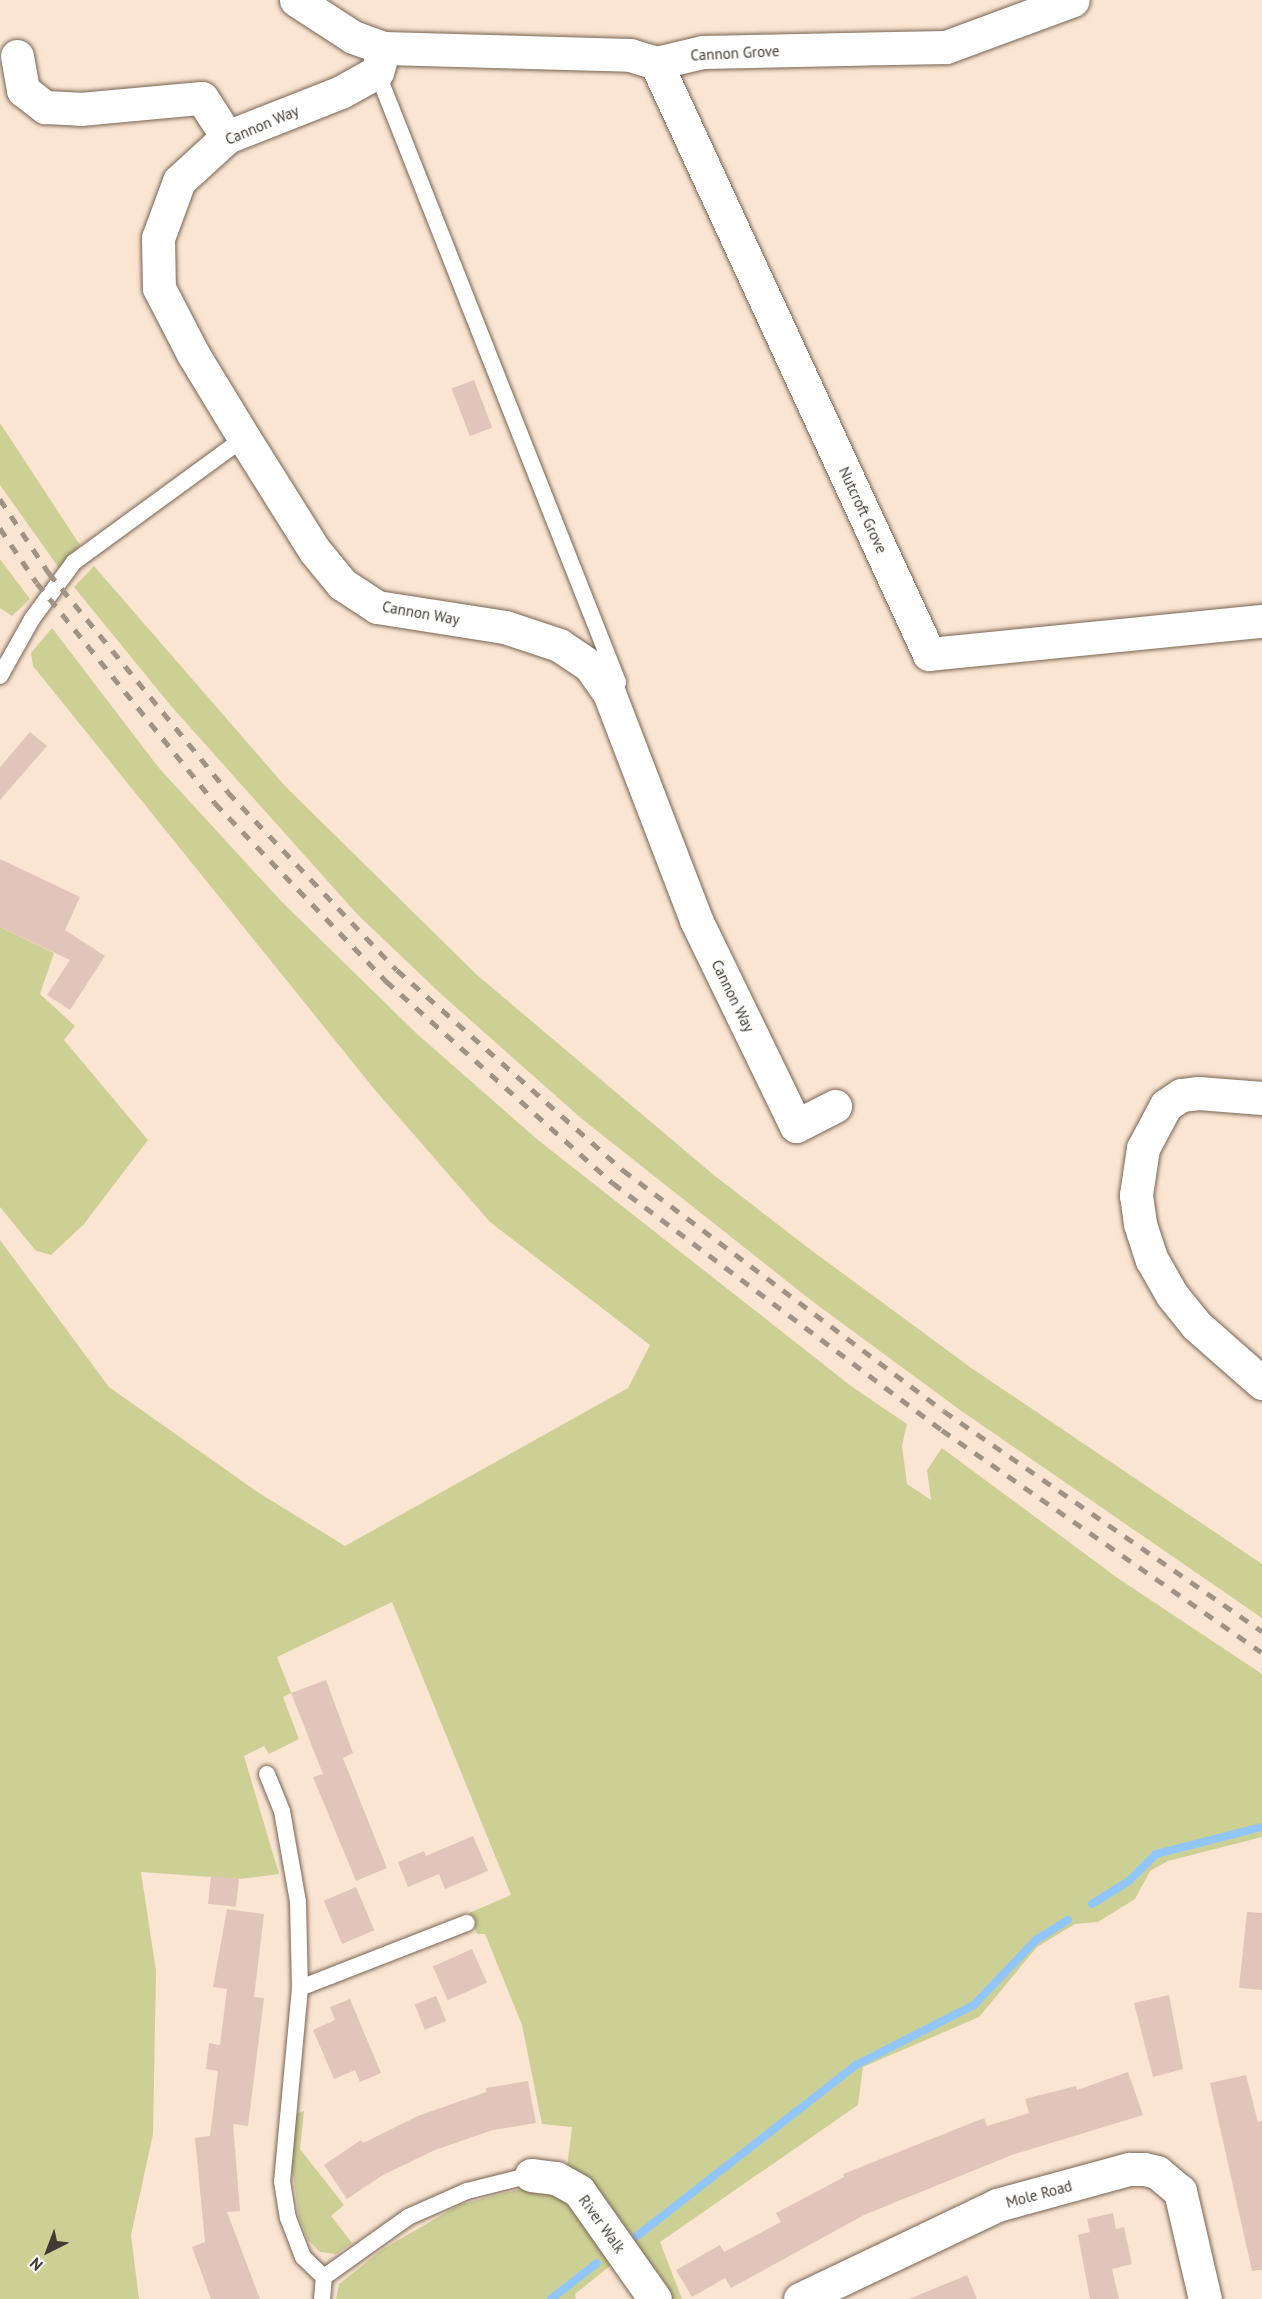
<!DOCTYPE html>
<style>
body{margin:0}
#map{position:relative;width:1262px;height:2299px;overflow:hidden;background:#fae5d2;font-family:"PT Sans",sans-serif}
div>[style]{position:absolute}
.green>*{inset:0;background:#cdd095}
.stream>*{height:8px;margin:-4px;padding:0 4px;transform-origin:4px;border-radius:4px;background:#90c6fc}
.building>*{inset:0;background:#e1c5bb;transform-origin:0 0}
.roads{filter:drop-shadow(0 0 2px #776453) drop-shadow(0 0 2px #776453)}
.service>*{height:16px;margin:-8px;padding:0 8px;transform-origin:8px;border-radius:8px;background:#fff}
.minor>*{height:33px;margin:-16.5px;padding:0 16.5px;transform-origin:16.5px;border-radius:16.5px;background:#fff}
.rail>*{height:4.5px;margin-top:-2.25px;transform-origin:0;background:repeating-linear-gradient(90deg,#a09284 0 10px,transparent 0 20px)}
span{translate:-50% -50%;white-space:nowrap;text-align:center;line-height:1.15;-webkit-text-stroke:5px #fff;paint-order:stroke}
.street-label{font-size:15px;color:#423a32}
.north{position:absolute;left:18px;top:2221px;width:60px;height:60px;-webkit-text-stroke:4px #fff;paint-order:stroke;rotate:222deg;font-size:16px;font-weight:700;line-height:24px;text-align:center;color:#423a32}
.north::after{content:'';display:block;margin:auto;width:21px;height:27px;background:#423a32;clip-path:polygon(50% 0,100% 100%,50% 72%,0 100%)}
</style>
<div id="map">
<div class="green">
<i style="clip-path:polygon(0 423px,80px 545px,59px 568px,0 485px)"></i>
<i style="clip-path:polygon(0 559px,30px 599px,12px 616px,0 608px)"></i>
<i style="clip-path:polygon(94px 566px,285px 786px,477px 975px,715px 1176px,811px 1250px,970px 1367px,1262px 1564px,1262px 1618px,960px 1410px,812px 1301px,582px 1119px,441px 994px,357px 914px,171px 706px,74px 587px)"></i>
<i style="clip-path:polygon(52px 628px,159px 768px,282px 902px,416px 1033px,538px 1140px,851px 1386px,907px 1424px,902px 1446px,907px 1484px,931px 1500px,927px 1470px,942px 1448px,1119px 1579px,1262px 1674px,1262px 1837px,1168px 1861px,1150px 1871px,1135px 1899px,1098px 1922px,1075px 1924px,1037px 1947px,979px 2017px,863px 2067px,858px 2105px,660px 2242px,682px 2299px,668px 2299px,671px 2292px,656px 2269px,643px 2265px,567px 2167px,572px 2127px,542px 2124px,522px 2025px,485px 1934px,477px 1934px,469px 1913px,511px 1895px,392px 1602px,277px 1657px,291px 1693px,283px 1697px,299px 1739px,269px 1754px,264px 1746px,244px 1756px,279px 1874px,239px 1879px,141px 1872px,156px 1971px,153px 2134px,131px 2235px,139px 2299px,0 2299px,0 1240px,109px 1387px,259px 1493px,345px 1546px,628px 1388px,650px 1345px,490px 1222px,375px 1090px,33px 666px,31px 653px)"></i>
<i style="clip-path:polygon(0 927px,54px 953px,40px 994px,75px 1026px,64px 1040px,148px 1140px,84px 1224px,51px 1255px,36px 1251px,0 1207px)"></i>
<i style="clip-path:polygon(304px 2111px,300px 2149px,344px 2205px,331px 2216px,352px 2243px,336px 2254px,320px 2252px,308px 2240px,299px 2217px,292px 2167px,296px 2114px)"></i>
<i style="clip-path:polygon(525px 2188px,545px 2188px,566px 2203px,615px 2262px,575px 2294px,576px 2299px,336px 2299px,339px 2284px,383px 2249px,459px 2205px)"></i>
</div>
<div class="stream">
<i style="left:1092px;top:1904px;width:44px;rotate:-31.9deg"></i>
<i style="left:1129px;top:1881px;width:38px;rotate:-45deg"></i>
<i style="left:1156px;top:1854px;width:109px;rotate:-14.3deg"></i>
<i style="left:637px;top:2236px;width:278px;rotate:-38deg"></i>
<i style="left:856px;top:2065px;width:132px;rotate:-27deg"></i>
<i style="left:974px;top:2005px;width:90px;rotate:-46.4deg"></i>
<i style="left:1036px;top:1940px;width:38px;rotate:-32deg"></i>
<i style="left:551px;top:2299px;width:58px;rotate:-38deg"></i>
</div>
<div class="building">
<i style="left:474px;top:380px;width:51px;height:24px;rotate:69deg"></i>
<i style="clip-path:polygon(30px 732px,47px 746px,0 800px,0 767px)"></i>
<i style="clip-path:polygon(0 859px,80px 897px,65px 930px,105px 956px,70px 1010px,47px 995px,70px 960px,0 927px)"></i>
<i style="clip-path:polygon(326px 1680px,353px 1753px,343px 1758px,387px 1868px,356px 1881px,313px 1777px,323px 1774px,291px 1693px)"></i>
<i style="clip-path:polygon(473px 1836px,488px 1871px,445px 1889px,439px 1874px,408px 1887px,398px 1862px,424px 1851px,426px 1856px)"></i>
<i style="left:211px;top:1876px;width:28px;height:28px;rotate:6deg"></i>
<i style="left:356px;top:1887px;width:47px;height:35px;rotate:67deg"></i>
<i style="clip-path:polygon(227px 1909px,264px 1914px,254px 1997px,264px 1998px,248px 2126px,233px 2124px,240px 2211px,227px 2212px,260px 2299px,211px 2299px,192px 2247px,205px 2242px,195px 2138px,210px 2136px,218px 2071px,206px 2069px,209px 2043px,220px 2045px,227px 1989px,213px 1987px)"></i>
<i style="clip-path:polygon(1247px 1912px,1262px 1913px,1262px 1990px,1239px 1988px)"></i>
<i style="left:472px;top:1949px;width:37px;height:43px;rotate:66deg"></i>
<i style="clip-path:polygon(1169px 1995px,1183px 2069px,1153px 2077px,1134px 2003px)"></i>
<i style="left:436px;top:1996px;width:27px;height:23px;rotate:68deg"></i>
<i style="clip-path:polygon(350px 1999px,381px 2073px,360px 2082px,355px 2070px,334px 2079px,313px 2030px,335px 2020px,330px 2007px)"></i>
<i style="clip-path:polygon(1128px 2072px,1143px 2115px,1012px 2155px,864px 2215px,731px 2288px,725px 2278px,692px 2297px,676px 2270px,720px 2245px,724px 2252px,781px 2222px,776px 2213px,844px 2177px,843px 2174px,984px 2118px,987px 2126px,1029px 2113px,1025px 2099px,1076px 2086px,1077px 2090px)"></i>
<i style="clip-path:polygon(1246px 2075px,1258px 2122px,1262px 2121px,1262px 2270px,1252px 2271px,1210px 2083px)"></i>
<i style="clip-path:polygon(528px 2081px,536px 2123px,493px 2130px,435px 2150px,383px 2175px,347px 2199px,324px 2165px,361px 2140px,363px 2143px,418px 2116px,486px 2092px,486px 2088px)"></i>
<i style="clip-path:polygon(1113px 2213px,1116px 2229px,1124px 2227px,1132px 2264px,1112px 2269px,1119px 2299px,1090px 2299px,1078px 2235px,1090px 2232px,1087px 2219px)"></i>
<i style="clip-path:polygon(967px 2275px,977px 2299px,909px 2299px)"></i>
</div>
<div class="roads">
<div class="service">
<i style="left:377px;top:72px;width:656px;rotate:68.44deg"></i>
<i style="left:618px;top:682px;width:6px;rotate:129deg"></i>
<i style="left:0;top:676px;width:65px;rotate:-60.7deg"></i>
<i style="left:32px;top:619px;width:71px;rotate:-53.6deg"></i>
<i style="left:74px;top:562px;width:210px;rotate:-36.1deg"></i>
<i style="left:267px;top:1774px;width:40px;rotate:68deg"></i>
<i style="left:282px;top:1811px;width:92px;rotate:80deg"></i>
<i style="left:298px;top:1902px;width:86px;rotate:88.7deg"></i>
<i style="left:300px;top:1988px;width:194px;rotate:95.3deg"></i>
<i style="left:282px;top:2181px;width:37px;rotate:81deg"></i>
<i style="left:288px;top:2218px;width:42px;rotate:69deg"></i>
<i style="left:303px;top:2257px;width:29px;rotate:44deg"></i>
<i style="left:324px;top:2277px;width:103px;rotate:-35.5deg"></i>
<i style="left:408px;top:2217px;width:64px;rotate:-23.8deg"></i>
<i style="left:467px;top:2191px;width:66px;rotate:-14deg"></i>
<i style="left:300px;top:1988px;width:179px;rotate:-21.3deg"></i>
<i style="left:322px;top:2299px;width:22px;rotate:-85deg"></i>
</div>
<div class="minor">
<i style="left:296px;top:0;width:68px;rotate:33deg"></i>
<i style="left:353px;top:37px;width:33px;rotate:20deg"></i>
<i style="left:384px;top:48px;width:246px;rotate:1.6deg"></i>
<i style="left:630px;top:55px;width:27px;rotate:17deg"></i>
<i style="left:656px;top:63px;width:48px;rotate:-13.2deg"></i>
<i style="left:703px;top:52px;width:243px;rotate:-1.2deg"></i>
<i style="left:946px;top:47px;width:135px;rotate:-20.3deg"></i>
<i style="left:384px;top:48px;width:25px;rotate:106deg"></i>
<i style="left:377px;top:72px;width:41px;rotate:150.9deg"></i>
<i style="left:341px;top:92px;width:123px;rotate:158.5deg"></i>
<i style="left:227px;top:137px;width:65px;rotate:137.5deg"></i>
<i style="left:179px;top:181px;width:61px;rotate:110.2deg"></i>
<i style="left:158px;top:238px;width:50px;rotate:88.9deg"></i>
<i style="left:159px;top:288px;width:74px;rotate:62.7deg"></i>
<i style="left:193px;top:354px;width:98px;rotate:58.7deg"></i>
<i style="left:244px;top:438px;width:133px;rotate:57.9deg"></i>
<i style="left:315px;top:551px;width:43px;rotate:50.7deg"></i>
<i style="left:342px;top:584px;width:42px;rotate:33.3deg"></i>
<i style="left:377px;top:607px;width:130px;rotate:8.9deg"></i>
<i style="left:505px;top:627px;width:57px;rotate:18.4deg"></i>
<i style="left:559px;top:645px;width:37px;rotate:34deg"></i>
<i style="left:590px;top:666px;width:33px;rotate:55deg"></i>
<i style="left:609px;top:693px;width:243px;rotate:69deg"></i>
<i style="left:696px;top:920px;width:229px;rotate:64.1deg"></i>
<i style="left:796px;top:1126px;width:44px;rotate:-27.1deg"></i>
<i style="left:17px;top:56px;width:35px;rotate:80deg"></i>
<i style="left:23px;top:90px;width:28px;rotate:38deg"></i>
<i style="left:45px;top:107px;width:35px;rotate:3deg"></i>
<i style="left:80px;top:109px;width:122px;rotate:-5.2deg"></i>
<i style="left:202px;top:98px;width:46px;rotate:57.3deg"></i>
<i style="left:656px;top:63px;width:651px;rotate:65.21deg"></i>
<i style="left:929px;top:654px;width:335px;rotate:-5.7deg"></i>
<i style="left:1262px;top:1098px;width:64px;rotate:-175.5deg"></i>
<i style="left:1198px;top:1093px;width:17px;rotate:173deg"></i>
<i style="left:1181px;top:1095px;width:18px;rotate:146deg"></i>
<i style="left:1166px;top:1105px;width:49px;rotate:118.1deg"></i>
<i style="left:1143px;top:1148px;width:48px;rotate:98.5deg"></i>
<i style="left:1136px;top:1195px;width:29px;rotate:82deg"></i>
<i style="left:1140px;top:1224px;width:38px;rotate:72deg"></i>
<i style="left:1152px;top:1260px;width:40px;rotate:60.3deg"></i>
<i style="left:1172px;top:1295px;width:38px;rotate:51deg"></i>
<i style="left:1196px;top:1325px;width:88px;rotate:41.3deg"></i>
<i style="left:531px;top:2175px;width:25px;rotate:7deg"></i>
<i style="left:556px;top:2178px;width:26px;rotate:29deg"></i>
<i style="left:579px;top:2191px;width:132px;rotate:54.9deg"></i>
<i style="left:800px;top:2299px;width:218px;rotate:-25.5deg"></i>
<i style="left:997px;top:2205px;width:137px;rotate:-15.3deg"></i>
<i style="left:1129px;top:2169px;width:15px"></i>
<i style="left:1144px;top:2169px;width:13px;rotate:13deg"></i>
<i style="left:1157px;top:2172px;width:30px;rotate:40deg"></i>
<i style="left:1180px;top:2191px;width:111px;rotate:77deg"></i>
</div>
</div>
<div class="rail">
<i style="left:0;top:499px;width:89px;rotate:56.5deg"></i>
<i style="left:49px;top:573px;width:283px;rotate:50.7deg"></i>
<i style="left:228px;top:792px;width:245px;rotate:46.5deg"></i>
<i style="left:397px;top:970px;width:302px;rotate:41.5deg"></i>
<i style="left:623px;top:1170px;width:401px;rotate:36.9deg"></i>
<i style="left:944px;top:1411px;width:387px;rotate:34.7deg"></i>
<i style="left:0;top:528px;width:66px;rotate:56.1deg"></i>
<i style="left:37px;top:583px;width:283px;rotate:51deg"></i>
<i style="left:215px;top:803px;width:247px;rotate:46.1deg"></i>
<i style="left:386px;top:981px;width:304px;rotate:41.7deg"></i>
<i style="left:613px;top:1183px;width:411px;rotate:36.9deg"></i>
<i style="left:942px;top:1430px;width:389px;rotate:34.8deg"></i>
</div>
<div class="street-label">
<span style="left:735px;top:53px;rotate:-3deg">Cannon Grove</span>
<span style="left:262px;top:125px;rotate:-23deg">Cannon Way</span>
<span style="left:863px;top:510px;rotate:65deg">Nutcroft Grove</span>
<span style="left:421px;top:613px;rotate:10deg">Cannon Way</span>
<span style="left:733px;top:996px;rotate:64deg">Cannon Way</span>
<span style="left:1039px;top:2194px;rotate:-15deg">Mole Road</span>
<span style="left:602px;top:2224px;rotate:54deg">River Walk</span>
</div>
<div class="north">N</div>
</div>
